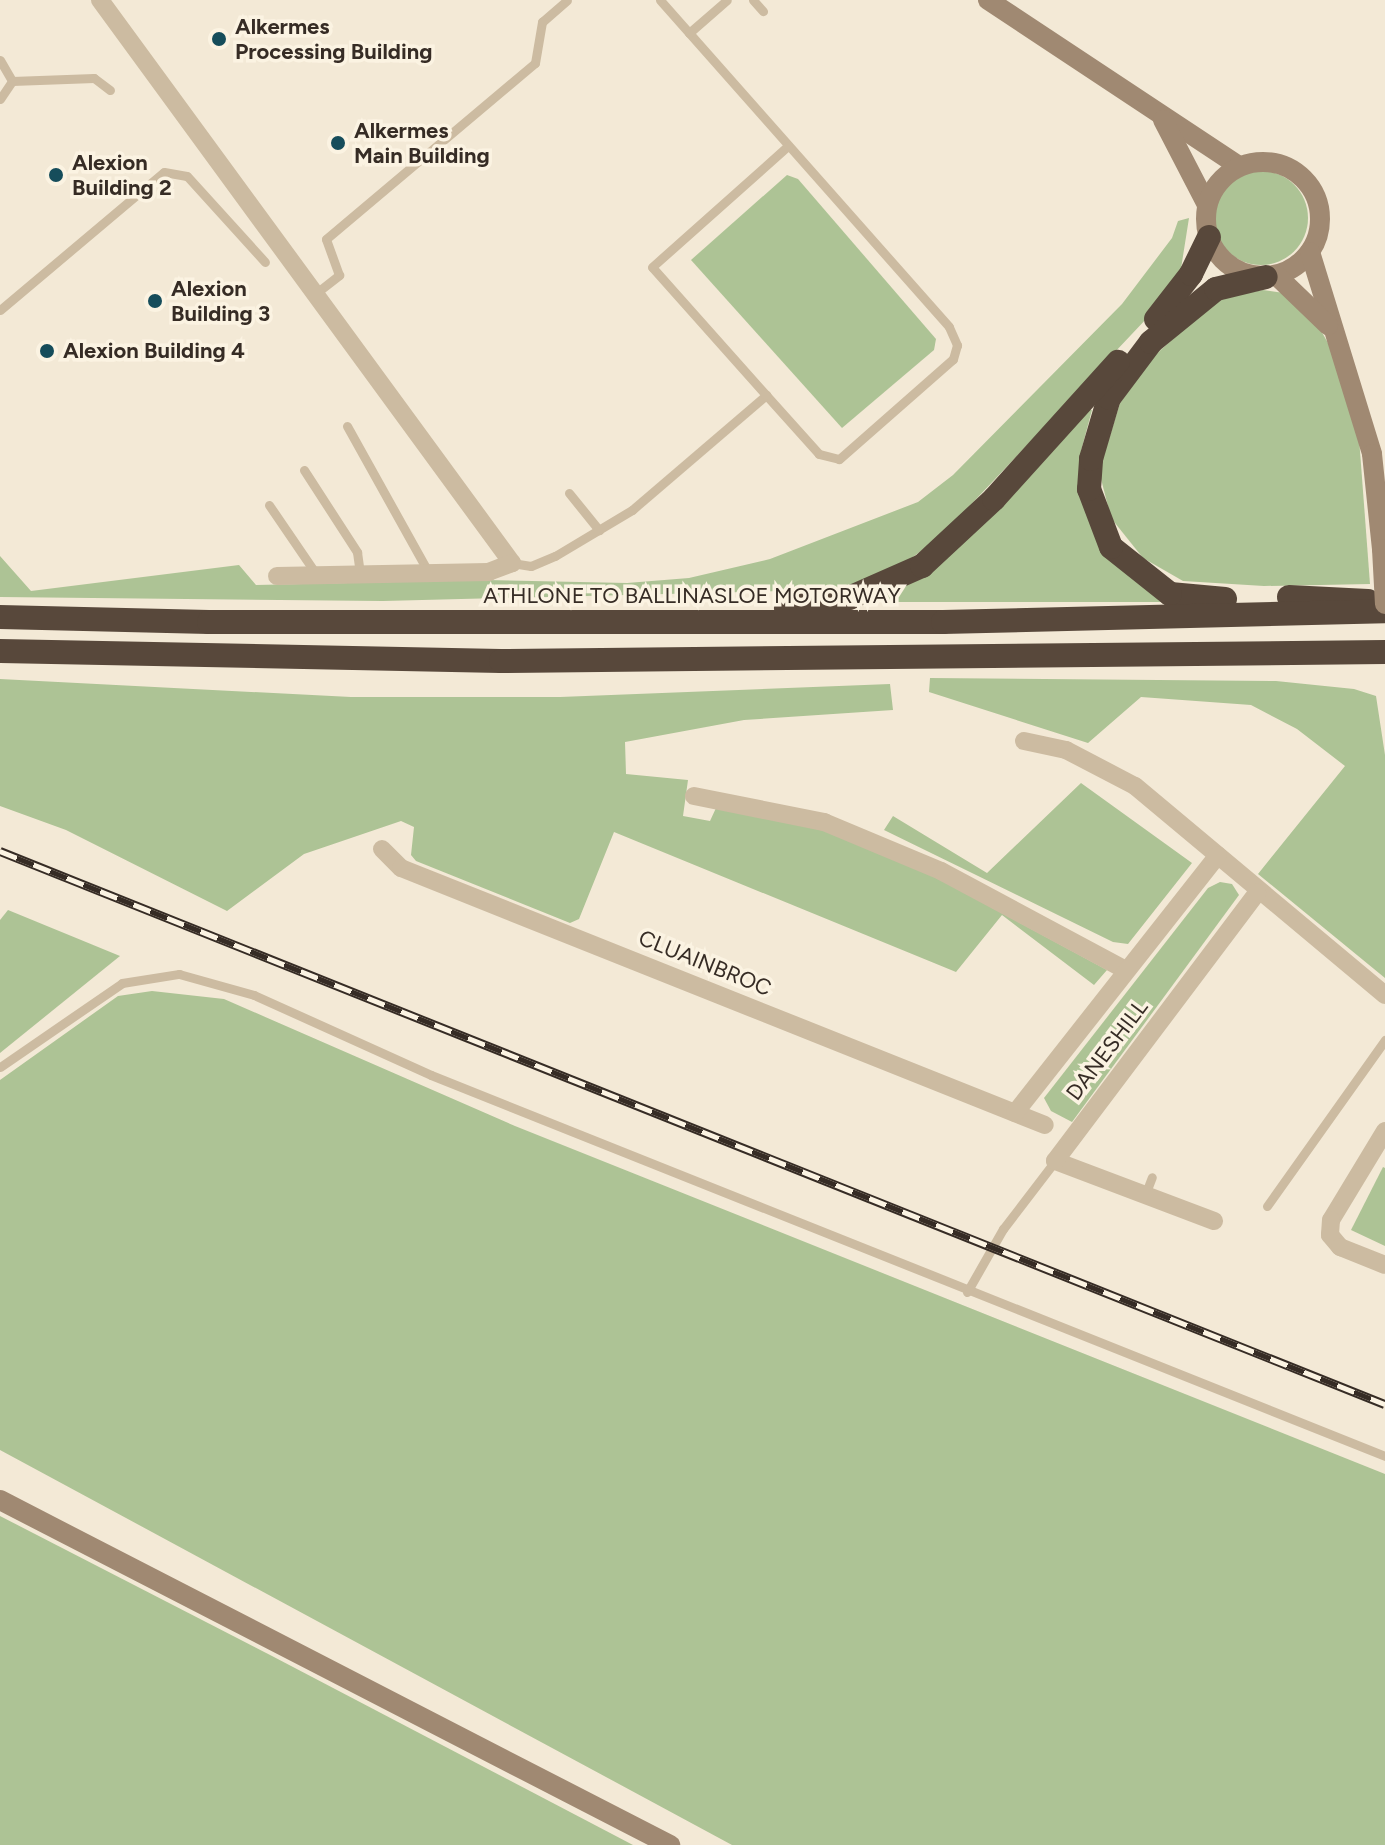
<!DOCTYPE html>
<style>
body{margin:0}
#map{position:relative;width:1385px;height:1845px;overflow:hidden;background:#f3e9d6;font-family:Figtree,sans-serif}
div>[style]{position:absolute}
.green>*{inset:0;background:#adc395}
.round{border-radius:50%}
.lane>*{height:9px;margin:-4.5px;padding:0 4.5px;transform-origin:4.5px;border-radius:4.5px;background:#ccbba1}
.street>*{height:18px;margin:-9px;padding:0 9px;transform-origin:9px;border-radius:9px;background:#ccbba1}
.secondary>*{height:20px;margin:-10px;padding:0 10px;transform-origin:10px;border-radius:10px;background:#a08972}
.secondary>.ring{margin:-10px;padding:0;box-sizing:content-box;background:none;border:20px solid #a08972;border-radius:50%}
.highway>*{height:24px;margin:-12px;padding:0 12px;transform-origin:12px;border-radius:12px;background:#58483b}
.rail>*{height:9px;margin-top:-4.5px;transform-origin:0;background:repeating-linear-gradient(90deg,#fbf3e2 0 18px,#362c25 0 36px);box-sizing:border-box;border-block:2px solid #362c25}
.secondary-bridge>*{height:20px;margin:-10px;padding:0 10px;transform-origin:10px;border-radius:10px;background:#a08972}
.dots>*{width:22px;height:22px;translate:-50% -50%;box-sizing:border-box;border:4px solid #fbf3e2;border-radius:50%}
span{translate:-50% -50%;white-space:nowrap;text-align:center;line-height:1.15;-webkit-text-stroke:7px #fbf3e2;paint-order:stroke}
.poi-label{font-size:22px;color:#362c25;font-weight:700}
.left{translate:0 -50%;text-align:left}
.street-label{font-size:22px;color:#362c25}
</style>
<div id="map">
<div class="green">
<i class="round" style="left:1214px;top:171px;width:94px;height:94px"></i>
<i style="clip-path:polygon(787px 175px,798px 179px,936px 339px,934px 350px,842px 428px,691px 260px)"></i>
<i style="clip-path:polygon(1189px 218px,1180px 275px,1165px 299px,944px 533px,904px 564px,863px 583px,824px 590px,383px 601px,0 597px,0 556px,31px 591px,239px 565px,256px 585px,486px 580px,627px 583px,689px 578px,770px 559px,918px 502px,953px 475px,1122px 304px,1172px 238px,1178px 221px)"></i>
<i style="clip-path:polygon(1263px 290px,1284px 293px,1316px 322px,1332px 350px,1359px 438px,1370px 584px,1264px 586px,1183px 581px,1143px 558px,1111px 518px,1099px 471px,1120px 403px,1153px 357px,1208px 307px,1229px 296px)"></i>
<i style="clip-path:polygon(1086px 409px,1092px 410px,1081px 451px,1081px 496px,1170px 602px,879px 602px)"></i>
<i style="clip-path:polygon(930px 678px,1276px 681px,1354px 689px,1376px 696px,1385px 755px,1385px 978px,1258px 874px,1345px 766px,1297px 729px,1251px 705px,1141px 697px,1088px 743px,929px 692px)"></i>
<i style="clip-path:polygon(0 679px,351px 697px,560px 697px,890px 684px,893px 710px,744px 720px,625px 742px,626px 774px,688px 780px,683px 816px,710px 821px,716px 808px,818px 827px,913px 865px,1107px 970px,1094px 985px,1002px 915px,956px 972px,614px 832px,579px 919px,570px 923px,416px 861px,411px 855px,414px 827px,401px 821px,304px 854px,227px 911px,66px 830px,0 806px)"></i>
<i style="clip-path:polygon(1081px 783px,1192px 863px,1128px 944px,1113px 942px,884px 830px,893px 816px,987px 873px)"></i>
<i style="clip-path:polygon(1220px 882px,1232px 884px,1239px 895px,1072px 1122px,1051px 1111px,1044px 1098px,1208px 888px)"></i>
<i style="clip-path:polygon(8px 910px,120px 956px,0 1053px,0 920px)"></i>
<i style="clip-path:polygon(152px 991px,224px 999px,515px 1126px,1385px 1474px,1385px 1845px,732px 1845px,0 1450px,0 1080px,118px 996px)"></i>
<i style="clip-path:polygon(1383px 1167px,1385px 1168px,1385px 1246px,1351px 1230px)"></i>
<i style="clip-path:polygon(0 1516px,272px 1656px,633px 1845px,0 1845px)"></i>
</div>
<div class="lane">
<i style="left:660px;top:0;width:436px;rotate:48.5deg"></i>
<i style="left:949px;top:327px;width:20px;rotate:66deg"></i>
<i style="left:957px;top:345px;width:15px;rotate:106deg"></i>
<i style="left:953px;top:359px;width:152px;rotate:138.7deg"></i>
<i style="left:839px;top:459px;width:21px;rotate:-166deg"></i>
<i style="left:819px;top:454px;width:79px;rotate:-131.9deg"></i>
<i style="left:753px;top:0;width:15px;rotate:48deg"></i>
<i style="left:689px;top:33px;width:50px;rotate:-41deg"></i>
<i style="left:0;top:60px;width:24px;rotate:60deg"></i>
<i style="left:12px;top:81px;width:82px;rotate:-2.1deg"></i>
<i style="left:94px;top:78px;width:20px;rotate:37deg"></i>
<i style="left:0;top:99px;width:22px;rotate:-56deg"></i>
<i style="left:315px;top:294px;width:31px;rotate:-38deg"></i>
<i style="left:339px;top:275px;width:38px;rotate:-110deg"></i>
<i style="left:326px;top:239px;width:273px;rotate:-40.1deg"></i>
<i style="left:535px;top:63px;width:42px;rotate:-80.3deg"></i>
<i style="left:542px;top:22px;width:33px;rotate:-41deg"></i>
<i style="left:0;top:310px;width:214px;rotate:-40.1deg"></i>
<i style="left:164px;top:172px;width:23px;rotate:10deg"></i>
<i style="left:187px;top:176px;width:116px;rotate:47.8deg"></i>
<i style="left:347px;top:426px;width:165px;rotate:60.9deg"></i>
<i style="left:304px;top:470px;width:98px;rotate:57.1deg"></i>
<i style="left:357px;top:552px;width:21px;rotate:82deg"></i>
<i style="left:569px;top:493px;width:48px;rotate:51deg"></i>
<i style="left:269px;top:505px;width:83px;rotate:55.7deg"></i>
<i style="left:512px;top:563px;width:19px;rotate:9deg"></i>
<i style="left:531px;top:566px;width:26px;rotate:-23deg"></i>
<i style="left:555px;top:556px;width:90px;rotate:-30.9deg"></i>
<i style="left:632px;top:510px;width:177px;rotate:-40.6deg"></i>
<i style="left:766px;top:395px;width:171px;rotate:-131.7deg"></i>
<i style="left:652px;top:267px;width:182px;rotate:-41.7deg"></i>
<i style="left:0;top:1067px;width:148px;rotate:-34.5deg"></i>
<i style="left:122px;top:983px;width:58px;rotate:-9deg"></i>
<i style="left:179px;top:974px;width:78px;rotate:15.6deg"></i>
<i style="left:254px;top:995px;width:194px;rotate:24.3deg"></i>
<i style="left:431px;top:1075px;width:1027px;rotate:21.77deg"></i>
<i style="left:1145px;top:1195px;width:19px;rotate:-69deg"></i>
<i style="left:1267px;top:1206px;width:204px;rotate:-54.6deg"></i>
<i style="left:967px;top:1292px;width:73px;rotate:-60.3deg"></i>
<i style="left:1003px;top:1229px;width:86px;rotate:-52.6deg"></i>
</div>
<div class="street">
<i style="left:100px;top:0;width:698px;rotate:53.8deg"></i>
<i style="left:512px;top:563px;width:25px;rotate:159deg"></i>
<i style="left:489px;top:572px;width:212px;rotate:178.9deg"></i>
<i style="left:1024px;top:741px;width:43px;rotate:12.1deg"></i>
<i style="left:1066px;top:750px;width:78px;rotate:27.6deg"></i>
<i style="left:1135px;top:786px;width:326px;rotate:39.9deg"></i>
<i style="left:694px;top:796px;width:133px;rotate:11.3deg"></i>
<i style="left:824px;top:822px;width:127px;rotate:22.7deg"></i>
<i style="left:941px;top:871px;width:210px;rotate:28.2deg"></i>
<i style="left:382px;top:849px;width:27px;rotate:45deg"></i>
<i style="left:401px;top:868px;width:693px;rotate:21.76deg"></i>
<i style="left:1015px;top:1113px;width:328px;rotate:-51.8deg"></i>
<i style="left:1385px;top:1131px;width:104px;rotate:121.2deg"></i>
<i style="left:1331px;top:1220px;width:15px;rotate:94deg"></i>
<i style="left:1330px;top:1235px;width:16px;rotate:50deg"></i>
<i style="left:1340px;top:1247px;width:48px;rotate:21.8deg"></i>
<i style="left:1214px;top:1221px;width:170px;rotate:-159.3deg"></i>
<i style="left:1055px;top:1161px;width:336px;rotate:-53deg"></i>
</div>
<div class="secondary">
<i style="left:988px;top:0;width:301px;rotate:33.5deg"></i>
<i style="left:1163px;top:120px;width:96px;rotate:62.6deg"></i>
<i class="ring" style="left:1206px;top:162px;width:94px;height:94px"></i>
<i style="left:1310px;top:252px;width:211px;rotate:72.9deg"></i>
<i style="left:1372px;top:454px;width:96px;rotate:84deg"></i>
<i style="left:1277px;top:276px;width:71px;rotate:43.9deg"></i>
<i style="left:0;top:1500px;width:754px;rotate:27.25deg"></i>
</div>
<div class="highway">
<i style="left:1156px;top:319px;width:57px;rotate:-52.1deg"></i>
<i style="left:1191px;top:274px;width:41px;rotate:-64.1deg"></i>
<i style="left:1289px;top:597px;width:79px;rotate:2.9deg"></i>
<i style="left:1225px;top:599px;width:55px;rotate:-174.8deg"></i>
<i style="left:1170px;top:594px;width:75px;rotate:-141.5deg"></i>
<i style="left:1111px;top:547px;width:62px;rotate:-110.8deg"></i>
<i style="left:1089px;top:489px;width:30px;rotate:-86deg"></i>
<i style="left:1091px;top:459px;width:64px;rotate:-73.6deg"></i>
<i style="left:1109px;top:398px;width:70px;rotate:-53.1deg"></i>
<i style="left:1151px;top:342px;width:84px;rotate:-39.2deg"></i>
<i style="left:1216px;top:289px;width:51px;rotate:-13.5deg"></i>
<i style="left:786px;top:608px;width:64px;rotate:-9deg"></i>
<i style="left:849px;top:598px;width:80px;rotate:-23.7deg"></i>
<i style="left:922px;top:566px;width:98px;rotate:-42.9deg"></i>
<i style="left:994px;top:499px;width:185px;rotate:-47.9deg"></i>
<i style="left:0;top:617px;width:209px;rotate:1.4deg"></i>
<i style="left:209px;top:622px;width:734px"></i>
<i style="left:943px;top:622px;width:442px;rotate:-1.4deg"></i>
<i style="left:0;top:651px;width:501px;rotate:1.14deg"></i>
<i style="left:501px;top:661px;width:884px;rotate:-0.58deg"></i>
</div>
<div class="rail">
<i style="left:0;top:851px;width:1491px;rotate:21.77deg"></i>
</div>
<div class="secondary-bridge">
<i style="left:1382px;top:549px;width:55px;rotate:86.9deg"></i>
</div>
<div class="dots">
<i style="left:219px;top:39px;background:#164d5b"></i>
<i style="left:338px;top:143px;background:#164d5b"></i>
<i style="left:56px;top:175px;background:#164d5b"></i>
<i style="left:155px;top:301px;background:#164d5b"></i>
<i style="left:47px;top:351px;background:#164d5b"></i>
</div>
<div class="poi-label">
<span class="left" style="left:235px;top:39px">Alkermes<br>Processing Building</span>
<span class="left" style="left:354px;top:143px">Alkermes<br>Main Building</span>
<span class="left" style="left:72px;top:175px">Alexion<br>Building 2</span>
<span class="left" style="left:171px;top:301px">Alexion<br>Building 3</span>
<span class="left" style="left:63px;top:351px">Alexion Building 4</span>
</div>
<div class="street-label">
<span style="left:692px;top:596px">ATHLONE TO BALLINASLOE MOTORWAY</span>
<span style="left:705px;top:963px;rotate:22deg">CLUAINBROC</span>
<span style="left:1107px;top:1050px;rotate:-53deg">DANESHILL</span>
</div>
</div>
